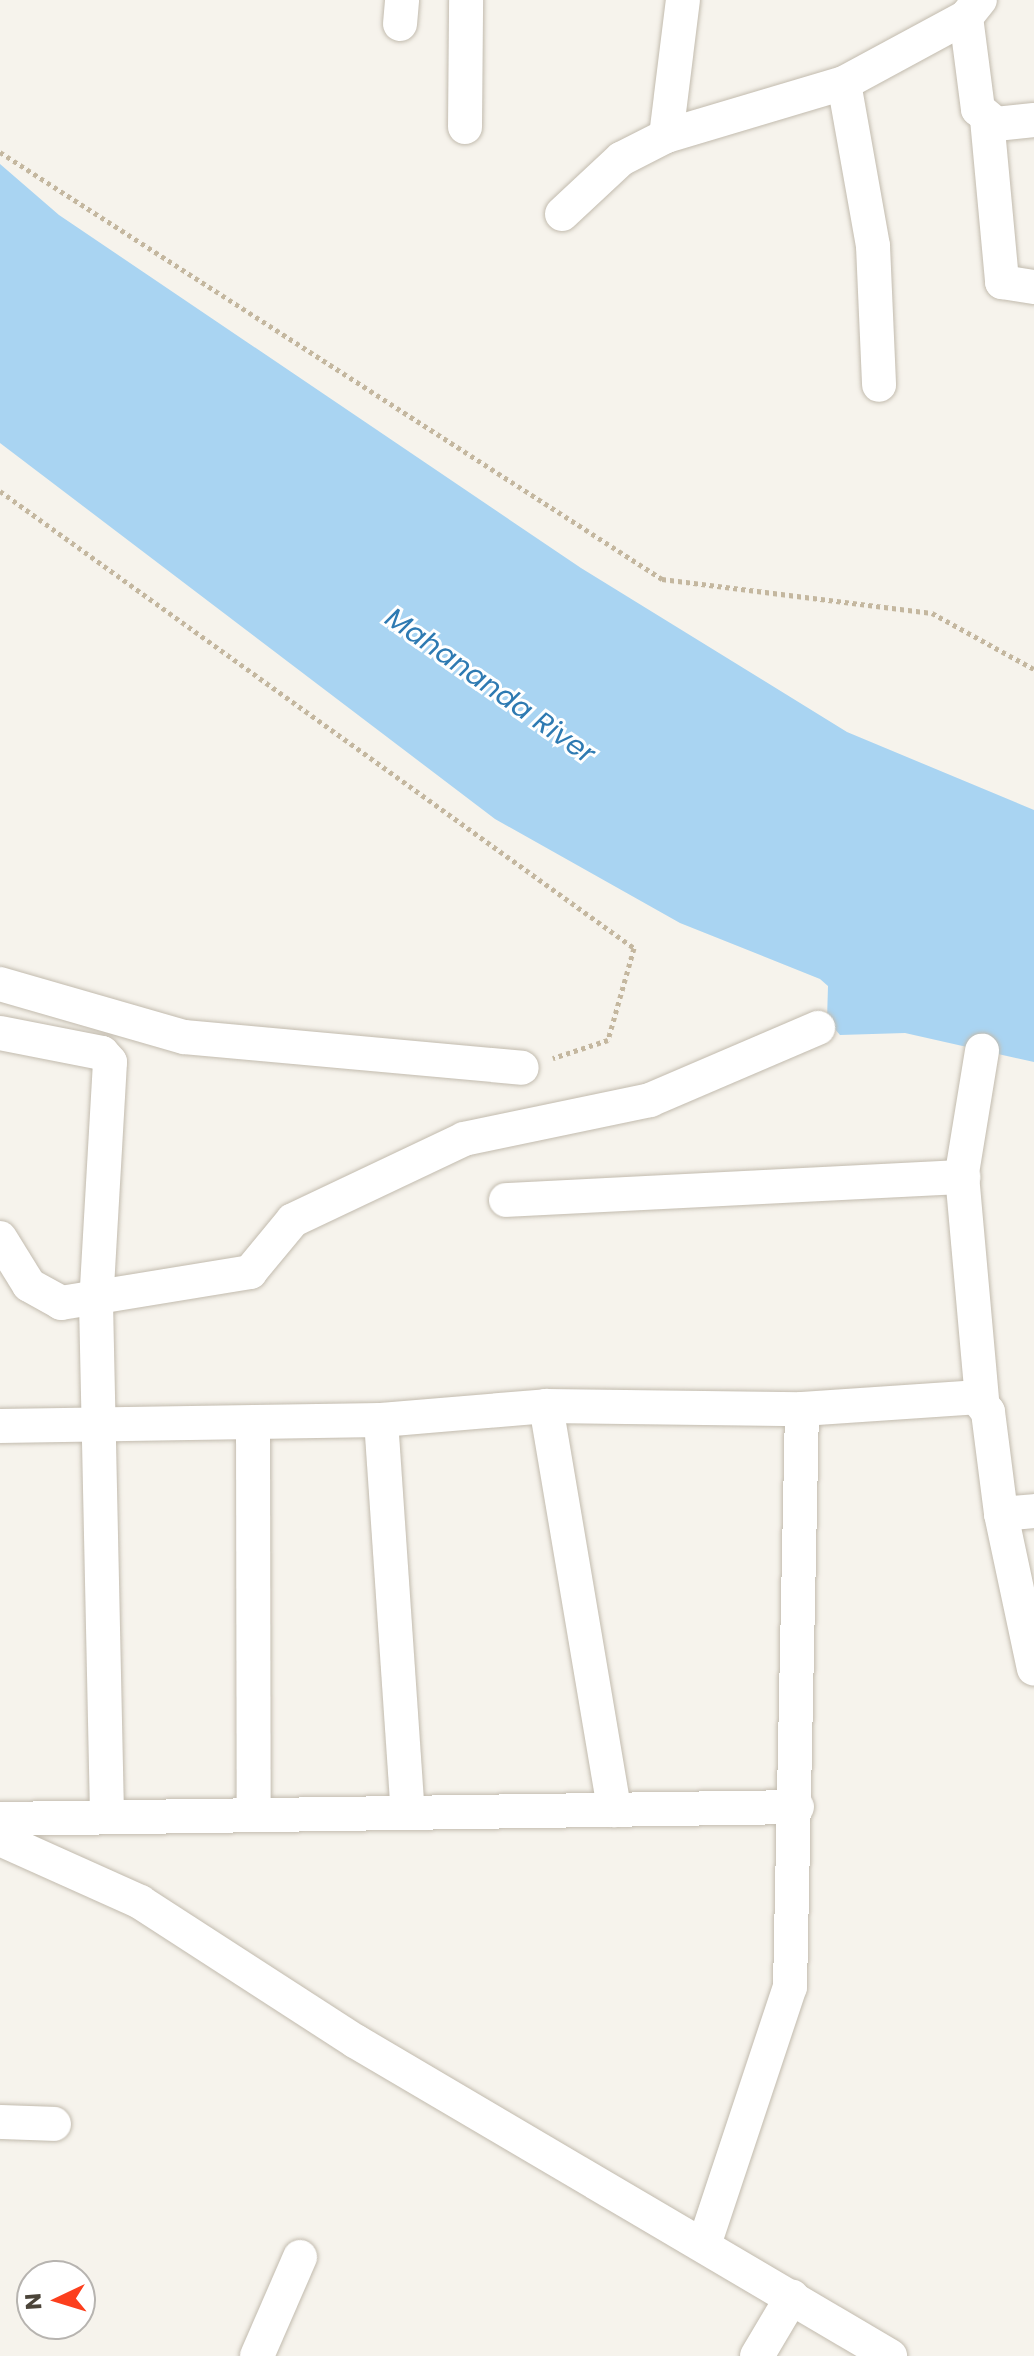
<!DOCTYPE html>
<style>
body{margin:0}
#map{position:relative;width:1034px;height:2356px;overflow:hidden;background:#f6f3ec;font-family:Poppins,sans-serif}
div>[style]{position:absolute}
.water>*{inset:0;background:#a9d4f2}
.path>*{height:5px;margin-top:-2.5px;transform-origin:0;background:repeating-linear-gradient(90deg,#c4b79f 0 4px,transparent 0 8px)}
.roads{filter:drop-shadow(0 0 2px #c2bbae) drop-shadow(0 0 2px #c2bbae)}
.minor>*{height:34px;margin:-17px;padding:0 17px;transform-origin:17px;border-radius:17px;background:#fff}
span{translate:-50% -50%;white-space:nowrap;text-align:center;line-height:1.15;-webkit-text-stroke:6px #fff;paint-order:stroke}
.water-label{font-size:28px;color:#2e7ab2;font-style:italic}
.north{position:absolute;left:16px;top:2260px;width:80px;height:80px;box-sizing:border-box;background:#fff;border:2px solid #b7b4b0;border-radius:50%;rotate:266deg;font-size:22px;font-weight:700;line-height:32px;text-align:center;color:#4b4439}
.north::after{content:'';display:block;margin:auto;width:28px;height:36px;background:#fc3f1d;clip-path:polygon(50% 0,100% 100%,50% 72%,0 100%)}
</style>
<div id="map">
<div class="water">
<i style="clip-path:polygon(0 164px,59px 215px,581px 568px,847px 732px,1034px 810px,1034px 1062px,905px 1033px,840px 1035px,827px 1020px,828px 986px,820px 979px,680px 923px,495px 819px,0 443px)"></i>
</div>
<div class="path">
<i style="left:0;top:152px;width:788px;rotate:32.82deg"></i>
<i style="left:662px;top:579px;width:272px;rotate:7.2deg"></i>
<i style="left:932px;top:613px;width:116px;rotate:28.8deg"></i>
<i style="left:0;top:491px;width:782px;rotate:35.78deg"></i>
<i style="left:634px;top:948px;width:96px;rotate:105.8deg"></i>
<i style="left:608px;top:1040px;width:58px;rotate:161.9deg"></i>
</div>
<div class="roads">
<div class="minor">
<i style="left:966px;top:17px;width:93px;rotate:82.6deg"></i>
<i style="left:978px;top:109px;width:23px;rotate:40deg"></i>
<i style="left:996px;top:124px;width:38px;rotate:-6deg"></i>
<i style="left:400px;top:24px;width:24px;rotate:-85deg"></i>
<i style="left:844px;top:83px;width:166px;rotate:79.9deg"></i>
<i style="left:873px;top:246px;width:139px;rotate:87.5deg"></i>
<i style="left:987px;top:119px;width:164px;rotate:84.7deg"></i>
<i style="left:1002px;top:282px;width:32px;rotate:9deg"></i>
<i style="left:465px;top:127px;width:127px;rotate:-89.5deg"></i>
<i style="left:666px;top:136px;width:137px;rotate:-82.9deg"></i>
<i style="left:562px;top:214px;width:81px;rotate:-43deg"></i>
<i style="left:621px;top:159px;width:51px;rotate:-27.1deg"></i>
<i style="left:666px;top:136px;width:186px;rotate:-16.6deg"></i>
<i style="left:844px;top:83px;width:139px;rotate:-28.4deg"></i>
<i style="left:966px;top:17px;width:22px;rotate:-51deg"></i>
<i style="left:0;top:984px;width:191px;rotate:16.1deg"></i>
<i style="left:184px;top:1037px;width:339px;rotate:5.2deg"></i>
<i style="left:0;top:1033px;width:104px;rotate:11.1deg"></i>
<i style="left:102px;top:1053px;width:12px;rotate:48deg"></i>
<i style="left:110px;top:1062px;width:240px;rotate:93.3deg"></i>
<i style="left:96px;top:1302px;width:514px;rotate:88.77deg"></i>
<i style="left:506px;top:1200px;width:458px;rotate:-2.9deg"></i>
<i style="left:0;top:1238px;width:55px;rotate:58.3deg"></i>
<i style="left:29px;top:1285px;width:37px;rotate:29deg"></i>
<i style="left:61px;top:1303px;width:192px;rotate:-9.3deg"></i>
<i style="left:250px;top:1272px;width:67px;rotate:-50.4deg"></i>
<i style="left:293px;top:1220px;width:189px;rotate:-25.3deg"></i>
<i style="left:464px;top:1139px;width:190px;rotate:-11.8deg"></i>
<i style="left:650px;top:1100px;width:183px;rotate:-23.2deg"></i>
<i style="left:982px;top:1399px;width:227px;rotate:-95.1deg"></i>
<i style="left:962px;top:1173px;width:124px;rotate:-80.7deg"></i>
<i style="left:546px;top:1406px;width:410px;rotate:80.4deg"></i>
<i style="left:381px;top:1420px;width:393px;rotate:86.1deg"></i>
<i style="left:253px;top:1424px;width:391px;rotate:89.9deg"></i>
<i style="left:0;top:1426px;width:381px;rotate:-0.9deg"></i>
<i style="left:381px;top:1420px;width:166px;rotate:-4.8deg"></i>
<i style="left:546px;top:1406px;width:256px;rotate:0.7deg"></i>
<i style="left:802px;top:1409px;width:174px;rotate:-3.9deg"></i>
<i style="left:976px;top:1397px;width:19px;rotate:51deg"></i>
<i style="left:988px;top:1412px;width:103px;rotate:82.7deg"></i>
<i style="left:1001px;top:1514px;width:158px;rotate:78deg"></i>
<i style="left:1001px;top:1514px;width:33px;rotate:-5deg"></i>
<i style="left:0;top:1819px;width:797px;rotate:-0.86deg"></i>
<i style="left:0;top:1839px;width:154px;rotate:24.2deg"></i>
<i style="left:140px;top:1902px;width:256px;rotate:32.9deg"></i>
<i style="left:355px;top:2041px;width:621px;rotate:30.49deg"></i>
<i style="left:0;top:2122px;width:54px;rotate:2.1deg"></i>
<i style="left:705px;top:2242px;width:269px;rotate:-71.6deg"></i>
<i style="left:790px;top:1987px;width:578px;rotate:-88.81deg"></i>
<i style="left:257px;top:2356px;width:108px;rotate:-66.5deg"></i>
<i style="left:757px;top:2356px;width:69px;rotate:-59.3deg"></i>
</div>
</div>
<div class="water-label">
<span style="left:490px;top:686px;rotate:35deg">Mahananda River</span>
</div>
<div class="north">N</div>
</div>
